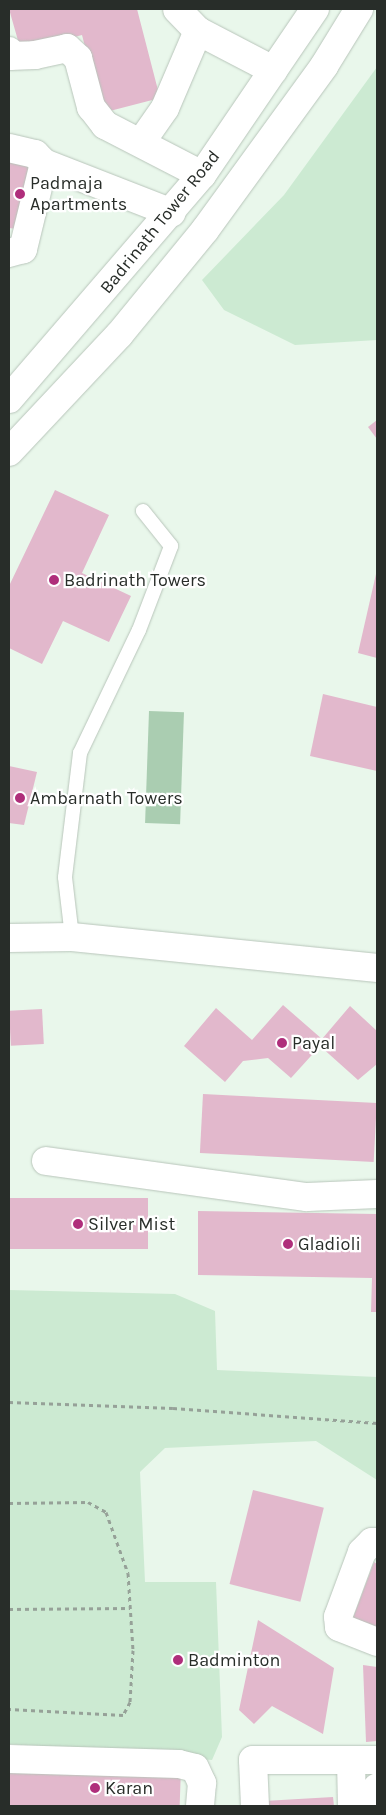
<!DOCTYPE html>
<style>
body{margin:0}
#map{position:relative;width:386px;height:1815px;overflow:hidden;background:#e9f7eb;font-family:Karla,sans-serif}
div>[style]{position:absolute}
.green>*{inset:0;background:#ccead2}
.water>*{inset:0;background:#aacdb1;transform-origin:0 0}
.building>*{inset:0;background:#e2b8cc;transform-origin:0 0}
.path>*{height:3px;margin-top:-1.5px;transform-origin:0;background:repeating-linear-gradient(90deg,#96a198 0 4px,transparent 0 8px)}
.roads{filter:drop-shadow(0 0 1px #b8c5ba) drop-shadow(0 0 1px #b8c5ba)}
.lane>*{height:14px;margin:-7px;padding:0 7px;transform-origin:7px;border-radius:7px;background:#fff}
.street>*{height:28px;margin:-14px;padding:0 14px;transform-origin:14px;border-radius:14px;background:#fff}
.secondary>*{height:28px;margin:-14px;padding:0 14px;transform-origin:14px;border-radius:14px;background:#fff}
.dots>*{width:14px;height:14px;translate:-50% -50%;box-sizing:border-box;border:2px solid #fff;border-radius:50%}
span{translate:-50% -50%;white-space:nowrap;text-align:center;line-height:1.15;-webkit-text-stroke:4.5px #fff;paint-order:stroke}
.poi-label{font-size:18px;color:#282d29}
.left{translate:0 -50%;text-align:left}
.street-label{font-size:18px;color:#282d29}
.frame{position:absolute;inset:0;border:10px solid #282d29;pointer-events:none}
</style>
<div id="map">
<div class="green">
<i style="clip-path:polygon(377px 67px,377px 340px,295px 345px,224px 310px,202px 280px,284px 195px)"></i>
<i style="clip-path:polygon(9px 1290px,175px 1294px,215px 1311px,217px 1370px,377px 1377px,377px 1480px,316px 1441px,165px 1448px,140px 1472px,145px 1582px,216px 1582px,222px 1737px,212px 1760px,9px 1744px)"></i>
</div>
<div class="water">
<i style="left:149px;top:711px;width:35px;height:112px;rotate:2deg"></i>
</div>
<div class="building">
<i style="clip-path:polygon(9px 9px,137px 9px,160px 98px,102px 113px,82px 35px,21px 51px)"></i>
<i style="clip-path:polygon(9px 155px,37px 160px,25px 230px,9px 228px)"></i>
<i style="clip-path:polygon(377px 420px,377px 439px,368px 427px)"></i>
<i style="clip-path:polygon(55px 490px,109px 515px,82px 573px,131px 596px,109px 642px,63px 621px,42px 664px,9px 648px,9px 586px)"></i>
<i style="clip-path:polygon(376px 574px,377px 574px,377px 658px,358px 653px)"></i>
<i style="clip-path:polygon(323px 694px,377px 707px,377px 771px,310px 756px)"></i>
<i style="clip-path:polygon(9px 766px,37px 772px,24px 825px,9px 823px)"></i>
<i style="clip-path:polygon(283px 1005px,322px 1039px,350px 1006px,377px 1031px,377px 1064px,358px 1080px,320px 1046px,291px 1078px,268px 1058px,243px 1061px,225px 1082px,184px 1046px,216px 1008px,252px 1040px)"></i>
<i style="left:42px;top:1009px;width:35px;height:33px;rotate:87deg"></i>
<i style="left:203px;top:1094px;width:174px;height:59px;rotate:3deg"></i>
<i style="left:9px;top:1198px;width:139px;height:51px"></i>
<i style="clip-path:polygon(198px 1211px,377px 1214px,377px 1312px,371px 1312px,372px 1278px,198px 1275px)"></i>
<i style="left:253px;top:1490px;width:73px;height:97px;rotate:14deg"></i>
<i style="clip-path:polygon(374px 1562px,377px 1564px,377px 1635px,351px 1623px)"></i>
<i style="clip-path:polygon(258px 1620px,334px 1668px,323px 1734px,272px 1706px,254px 1724px,239px 1710px)"></i>
<i style="clip-path:polygon(363px 1665px,377px 1667px,377px 1741px,366px 1742px)"></i>
<i style="left:9px;top:1764px;width:172px;height:42px;rotate:2deg"></i>
<i style="clip-path:polygon(333px 1797px,334px 1806px,265px 1806px,264px 1801px)"></i>
</div>
<div class="path">
<i style="left:9px;top:1402px;width:164px;rotate:2.1deg"></i>
<i style="left:173px;top:1408px;width:205px;rotate:4.2deg"></i>
<i style="left:9px;top:1503px;width:79px;rotate:-0.7deg"></i>
<i style="left:88px;top:1502px;width:21px;rotate:29deg"></i>
<i style="left:106px;top:1512px;width:65px;rotate:70.2deg"></i>
<i style="left:128px;top:1573px;width:77px;rotate:86.3deg"></i>
<i style="left:133px;top:1650px;width:52px;rotate:93.3deg"></i>
<i style="left:130px;top:1702px;width:15px;rotate:118deg"></i>
<i style="left:123px;top:1715px;width:114px;rotate:-177deg"></i>
<i style="left:9px;top:1609px;width:121px;rotate:-0.5deg"></i>
</div>
<div class="roads">
<div class="lane">
<i style="left:72px;top:937px;width:60px;rotate:-96.7deg"></i>
<i style="left:65px;top:877px;width:125px;rotate:-83.1deg"></i>
<i style="left:80px;top:753px;width:136px;rotate:-64.4deg"></i>
<i style="left:139px;top:630px;width:90px;rotate:-69.1deg"></i>
<i style="left:171px;top:546px;width:45px;rotate:-128.7deg"></i>
</div>
<div class="street">
<i style="left:198px;top:31px;width:85px;rotate:27.5deg"></i>
<i style="left:9px;top:51px;width:5px;rotate:79deg"></i>
<i style="left:10px;top:56px;width:25px;rotate:-2deg"></i>
<i style="left:35px;top:55px;width:33px;rotate:-12deg"></i>
<i style="left:67px;top:48px;width:15px;rotate:42deg"></i>
<i style="left:78px;top:58px;width:51px;rotate:75.1deg"></i>
<i style="left:91px;top:107px;width:23px;rotate:52deg"></i>
<i style="left:105px;top:125px;width:109px;rotate:27.3deg"></i>
<i style="left:142px;top:141px;width:40px;rotate:-55.1deg"></i>
<i style="left:165px;top:108px;width:84px;rotate:-66.8deg"></i>
<i style="left:198px;top:31px;width:30px;rotate:-134deg"></i>
<i style="left:9px;top:148px;width:27px;rotate:13deg"></i>
<i style="left:35px;top:154px;width:13px;rotate:45deg"></i>
<i style="left:44px;top:163px;width:89px;rotate:103.7deg"></i>
<i style="left:23px;top:249px;width:15px;rotate:164deg"></i>
<i style="left:44px;top:163px;width:137px;rotate:21.3deg"></i>
<i style="left:9px;top:938px;width:63px;rotate:-0.9deg"></i>
<i style="left:72px;top:937px;width:307px;rotate:5.8deg"></i>
<i style="left:46px;top:1161px;width:263px;rotate:7.9deg"></i>
<i style="left:307px;top:1197px;width:70px;rotate:-2.5deg"></i>
<i style="left:377px;top:1542px;width:5px;rotate:180deg"></i>
<i style="left:372px;top:1542px;width:14px;rotate:135deg"></i>
<i style="left:362px;top:1552px;width:69px;rotate:110.3deg"></i>
<i style="left:338px;top:1617px;width:10px;rotate:84deg"></i>
<i style="left:339px;top:1627px;width:41px;rotate:21.5deg"></i>
<i style="left:9px;top:1759px;width:170px;rotate:1.7deg"></i>
<i style="left:179px;top:1764px;width:16px;rotate:14deg"></i>
<i style="left:195px;top:1768px;width:17px;rotate:65deg"></i>
<i style="left:202px;top:1783px;width:23px;rotate:95deg"></i>
<i style="left:351px;top:1760px;width:46px;rotate:88.8deg"></i>
<i style="left:255px;top:1806px;width:46px;rotate:-92.5deg"></i>
<i style="left:253px;top:1760px;width:124px"></i>
<i style="left:373px;top:1806px;width:19px;rotate:-78deg"></i>
</div>
<div class="secondary">
<i style="left:9px;top:399px;width:296px;rotate:-49.3deg"></i>
<i style="left:202px;top:175px;width:201px;rotate:-55.8deg"></i>
<i style="left:9px;top:452px;width:161px;rotate:-46.8deg"></i>
<i style="left:119px;top:335px;width:136px;rotate:-50.7deg"></i>
<i style="left:205px;top:230px;width:203px;rotate:-54deg"></i>
<i style="left:324px;top:66px;width:67px;rotate:-58.4deg"></i>
</div>
</div>
<div class="dots">
<i style="left:20px;top:194px;background:#af2e7b"></i>
<i style="left:54px;top:580px;background:#af2e7b"></i>
<i style="left:20px;top:798px;background:#af2e7b"></i>
<i style="left:282px;top:1043px;background:#af2e7b"></i>
<i style="left:78px;top:1224px;background:#af2e7b"></i>
<i style="left:288px;top:1244px;background:#af2e7b"></i>
<i style="left:178px;top:1660px;background:#af2e7b"></i>
<i style="left:95px;top:1788px;background:#af2e7b"></i>
</div>
<div class="poi-label">
<span class="left" style="left:30px;top:194px">Padmaja<br>Apartments</span>
<span class="left" style="left:64px;top:580px">Badrinath Towers</span>
<span class="left" style="left:30px;top:798px">Ambarnath Towers</span>
<span class="left" style="left:292px;top:1043px">Payal</span>
<span class="left" style="left:88px;top:1224px">Silver Mist</span>
<span class="left" style="left:298px;top:1244px">Gladioli</span>
<span class="left" style="left:188px;top:1660px">Badminton</span>
<span class="left" style="left:105px;top:1788px">Karan</span>
</div>
<div class="street-label">
<span style="left:160px;top:222px;rotate:-51deg">Badrinath Tower Road</span>
</div>
<div class="frame"></div>
</div>
